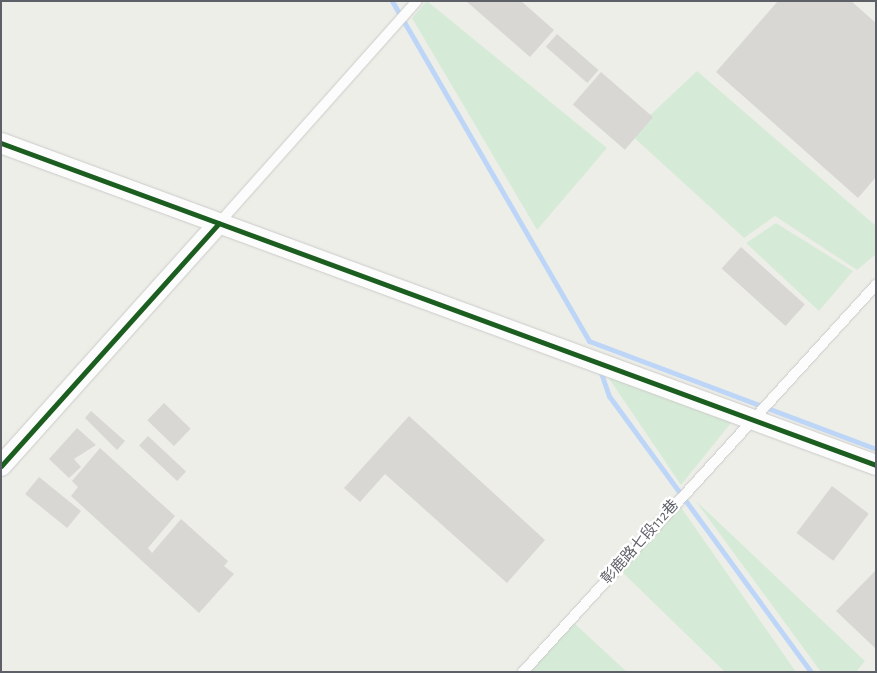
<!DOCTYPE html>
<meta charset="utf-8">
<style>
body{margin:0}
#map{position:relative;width:877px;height:673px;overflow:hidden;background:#eeeee9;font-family:"Alegreya Sans","Noto Sans TC",sans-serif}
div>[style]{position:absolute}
.green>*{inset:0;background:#d6ebd7}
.stream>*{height:5px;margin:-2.5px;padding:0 2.5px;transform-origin:2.5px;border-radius:2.5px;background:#bdd6f8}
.building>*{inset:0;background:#d8d7d4;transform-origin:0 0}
.roads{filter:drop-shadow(0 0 1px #cacbc9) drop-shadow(0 0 1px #cacbc9)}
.lane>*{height:10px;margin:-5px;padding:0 5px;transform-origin:5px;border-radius:5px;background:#fcfcfc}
.street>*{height:20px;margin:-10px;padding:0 10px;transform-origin:10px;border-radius:10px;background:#fcfcfc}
.cycleway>*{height:5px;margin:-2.5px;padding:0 2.5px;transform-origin:2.5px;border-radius:2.5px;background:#1b5e20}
span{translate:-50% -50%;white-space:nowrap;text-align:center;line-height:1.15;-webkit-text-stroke:4.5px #fff;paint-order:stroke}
.street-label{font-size:15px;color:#5e6067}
.frame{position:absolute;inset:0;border:2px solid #5e6067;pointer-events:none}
</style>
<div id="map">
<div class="green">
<i style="clip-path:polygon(427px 1px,607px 148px,537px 230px,412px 18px)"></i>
<i style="clip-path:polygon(697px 71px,876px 226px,876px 254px,857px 270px,775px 216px,744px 238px,630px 134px)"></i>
<i style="clip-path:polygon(776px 223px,853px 271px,819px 311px,746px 243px)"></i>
<i style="clip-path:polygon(608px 377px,735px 418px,681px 485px)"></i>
<i style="clip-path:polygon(695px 500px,865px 661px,856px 672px,821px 672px)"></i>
<i style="clip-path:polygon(680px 506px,796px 672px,725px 672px,621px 571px)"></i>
<i style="clip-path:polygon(574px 623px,627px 672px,530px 672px)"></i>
</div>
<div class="stream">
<i style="left:392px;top:1px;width:393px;rotate:59.9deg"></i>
<i style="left:589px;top:341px;width:307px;rotate:20.6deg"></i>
<i style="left:600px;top:370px;width:28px;rotate:71deg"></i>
<i style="left:609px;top:396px;width:342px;rotate:53.8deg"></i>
</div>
<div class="building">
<i style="clip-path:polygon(466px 1px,521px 1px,554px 30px,530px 57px)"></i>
<i style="clip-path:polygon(778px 1px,851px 1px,876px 23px,876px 177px,858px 198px,716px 72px)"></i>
<i style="left:557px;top:34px;width:55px;height:17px;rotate:41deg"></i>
<i style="left:601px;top:72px;width:69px;height:43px;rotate:41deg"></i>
<i style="left:741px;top:247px;width:86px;height:29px;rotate:42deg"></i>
<i style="left:164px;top:403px;width:37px;height:24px;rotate:44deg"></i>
<i style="clip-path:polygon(91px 411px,125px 441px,117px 450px,85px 418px)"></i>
<i style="clip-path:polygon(409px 416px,545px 540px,507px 583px,385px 474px,360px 502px,344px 488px)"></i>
<i style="clip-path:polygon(77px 428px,96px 445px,74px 459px,81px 467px,69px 478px,49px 459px)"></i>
<i style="left:148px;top:436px;width:52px;height:13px;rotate:43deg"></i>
<i style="clip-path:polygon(100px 448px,175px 516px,148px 548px,152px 553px,181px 519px,228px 561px,224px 566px,234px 574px,199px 613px,71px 496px,78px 487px,72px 481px)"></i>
<i style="left:39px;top:477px;width:54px;height:22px;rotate:39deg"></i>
<i style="left:832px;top:486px;width:46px;height:59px;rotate:37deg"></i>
<i style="clip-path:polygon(876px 570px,876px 649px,836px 611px)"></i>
</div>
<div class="roads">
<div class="lane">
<i style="left:219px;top:223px;width:297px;rotate:-48.3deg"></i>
<i style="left:523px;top:672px;width:524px;rotate:-47.63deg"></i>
</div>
<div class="street">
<i style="left:1px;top:143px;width:932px;rotate:20.2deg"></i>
<i style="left:1px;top:466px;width:326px;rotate:-48.1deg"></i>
</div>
</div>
<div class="cycleway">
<i style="left:1px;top:143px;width:932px;rotate:20.2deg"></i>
<i style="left:1px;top:466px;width:326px;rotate:-48.1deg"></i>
</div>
<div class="street-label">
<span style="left:640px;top:542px;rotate:-48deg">彰鹿路七段112巷</span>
</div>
<div class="frame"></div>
</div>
